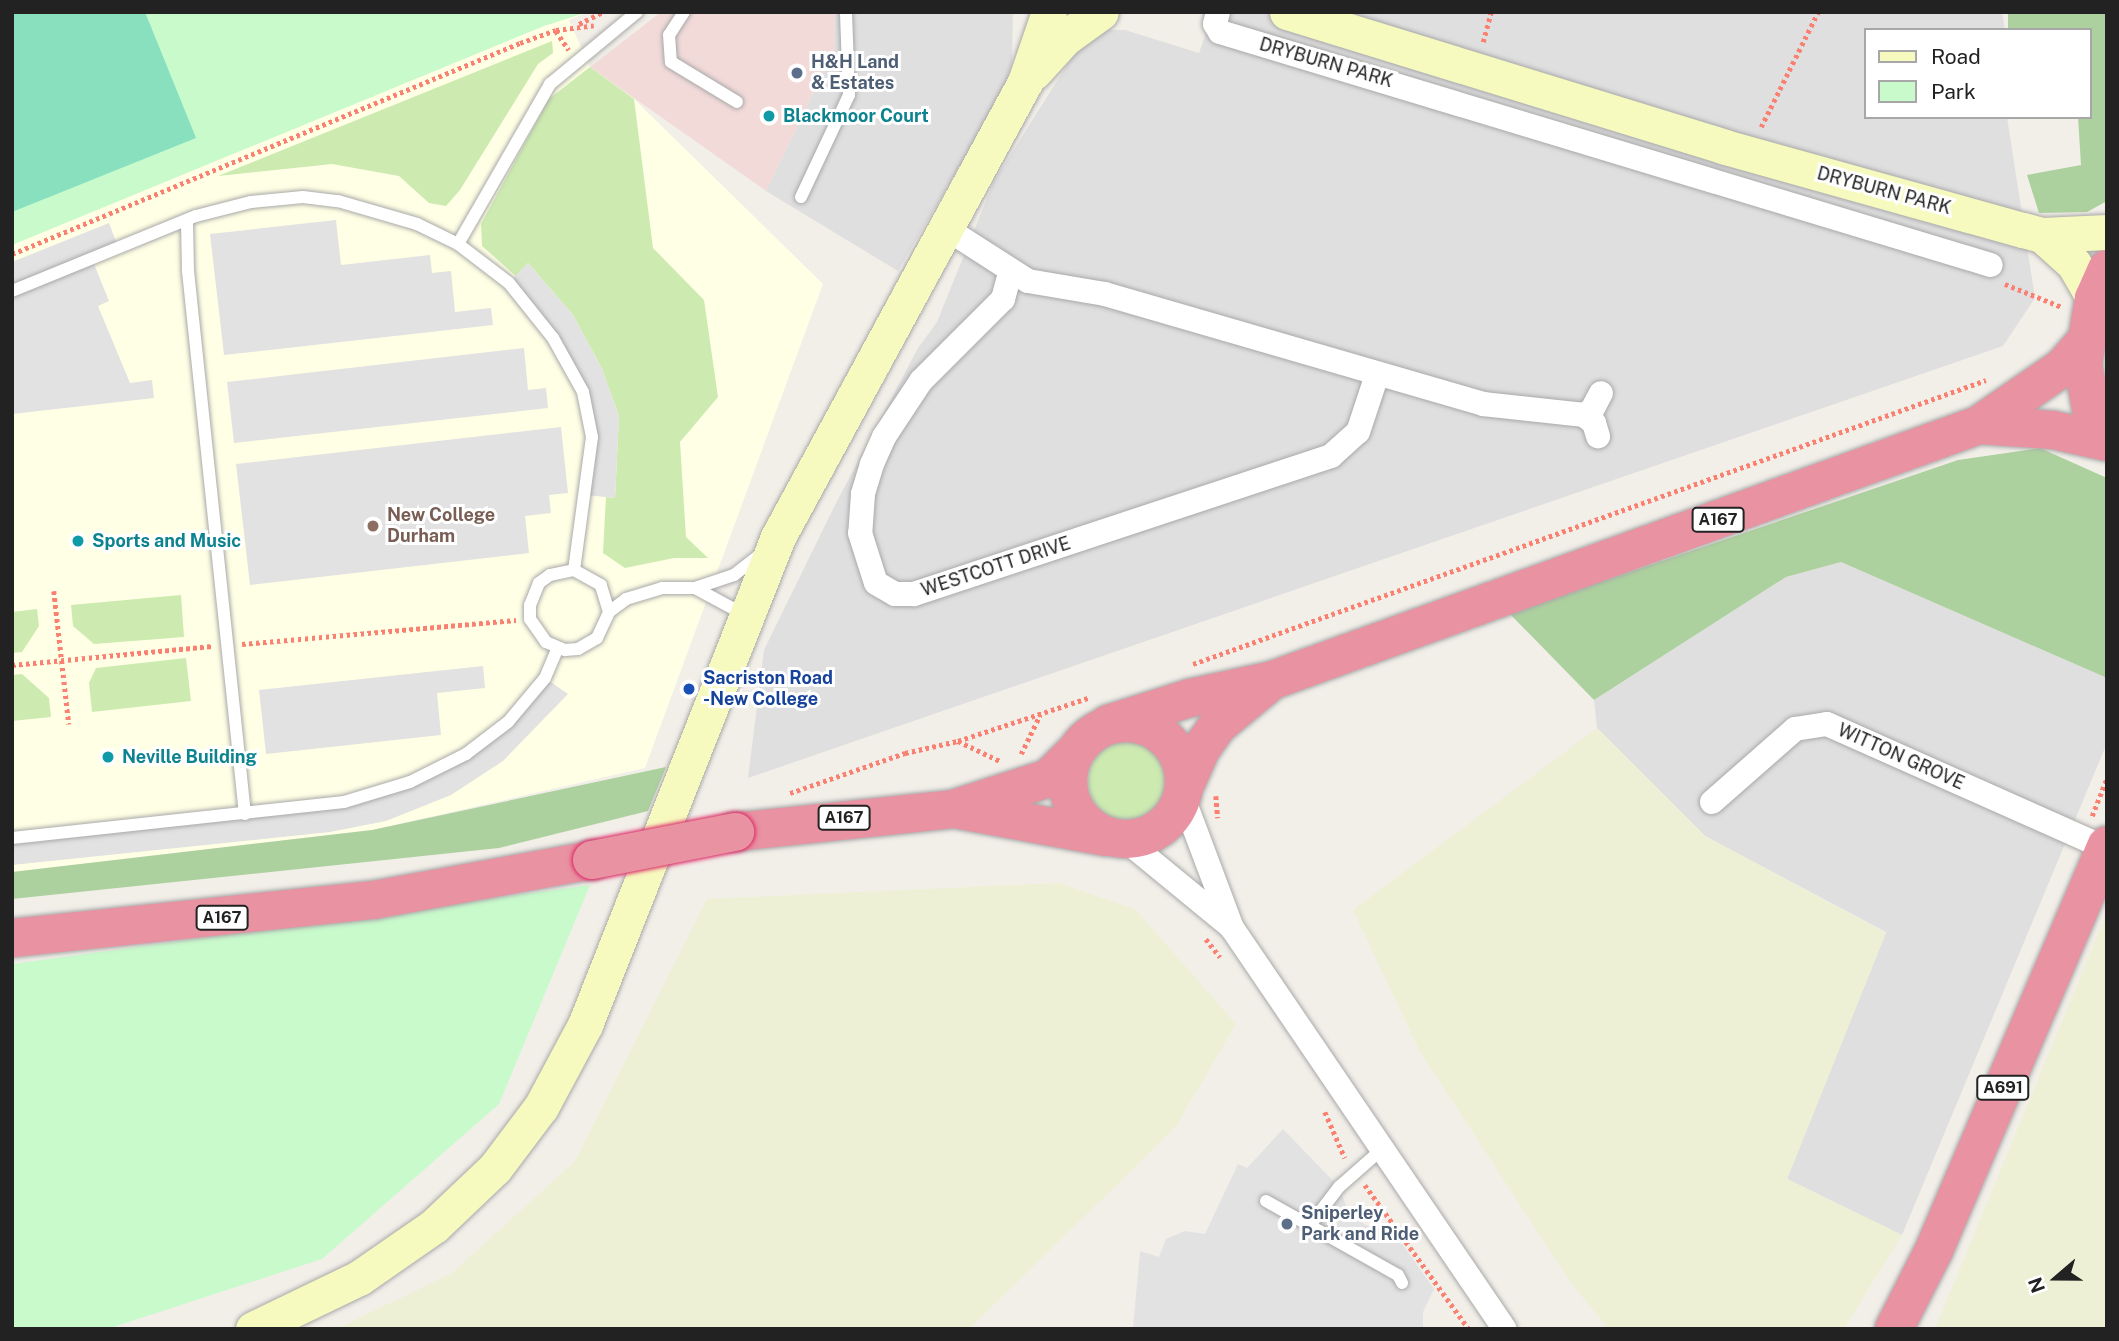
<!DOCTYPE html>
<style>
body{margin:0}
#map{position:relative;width:2119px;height:1341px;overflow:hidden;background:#f2efe9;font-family:"Public Sans",sans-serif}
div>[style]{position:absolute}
.residential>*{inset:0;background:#e0dfdf}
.commercial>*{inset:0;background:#f2dad9}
.education>*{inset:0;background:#ffffe5}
.farmland>*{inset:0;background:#eef0d5}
.grass>*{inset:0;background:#cdebb0}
.round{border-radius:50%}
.forest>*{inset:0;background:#add19e}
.park>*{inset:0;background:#c8facc}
.pitch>*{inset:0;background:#88e0be}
.parking>*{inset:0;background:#e2e2e2}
.path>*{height:4.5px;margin-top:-2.25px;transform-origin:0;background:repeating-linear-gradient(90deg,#fa8072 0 3.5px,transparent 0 7px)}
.roads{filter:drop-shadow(0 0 2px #a9a9a9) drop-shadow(0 0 2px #a9a9a9)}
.lane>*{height:12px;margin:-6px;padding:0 6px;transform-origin:6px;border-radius:6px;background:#fff}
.street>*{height:24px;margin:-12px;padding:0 12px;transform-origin:12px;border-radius:12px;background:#fff}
.secondary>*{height:35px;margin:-17.5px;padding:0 17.5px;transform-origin:17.5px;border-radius:17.5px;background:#f7fabf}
.highway>*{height:38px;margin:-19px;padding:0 19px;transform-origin:19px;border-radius:19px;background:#e892a2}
.highway>.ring{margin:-19px;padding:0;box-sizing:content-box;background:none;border:38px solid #e892a2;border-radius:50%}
.bridges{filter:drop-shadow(0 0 2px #dc2a67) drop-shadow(0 0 2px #dc2a67)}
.highway-bridge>*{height:38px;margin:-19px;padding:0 19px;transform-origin:19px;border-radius:19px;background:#e892a2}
.dots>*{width:19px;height:19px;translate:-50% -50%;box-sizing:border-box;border:4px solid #fff;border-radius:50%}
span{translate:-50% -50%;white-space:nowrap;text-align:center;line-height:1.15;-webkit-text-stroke:6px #fff;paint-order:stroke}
.shield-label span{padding:2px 5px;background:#fff;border:2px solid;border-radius:5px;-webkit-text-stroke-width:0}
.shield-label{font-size:16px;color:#222;font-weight:700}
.service-label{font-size:18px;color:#4e5e75;font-weight:700}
.left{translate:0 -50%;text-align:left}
.street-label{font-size:18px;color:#222}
.culture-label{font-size:18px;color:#0d838f;font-weight:700}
.education-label{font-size:18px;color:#785e54;font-weight:700}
.transit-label{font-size:18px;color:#164399;font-weight:700}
.frame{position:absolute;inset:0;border:14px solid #222;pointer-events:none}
.legend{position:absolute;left:1864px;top:28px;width:228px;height:91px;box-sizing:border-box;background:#fff;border:2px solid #a7a7a7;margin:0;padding:9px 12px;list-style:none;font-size:21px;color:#222}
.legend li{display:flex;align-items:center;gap:14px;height:35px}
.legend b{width:35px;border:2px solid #a7a7a7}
.north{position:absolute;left:2021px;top:1243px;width:70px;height:70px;-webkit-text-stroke:5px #fff;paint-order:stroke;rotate:250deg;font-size:19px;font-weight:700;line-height:28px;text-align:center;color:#222}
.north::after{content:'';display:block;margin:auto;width:24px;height:32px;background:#222;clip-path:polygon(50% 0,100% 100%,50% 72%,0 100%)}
</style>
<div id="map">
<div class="residential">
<i style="clip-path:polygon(835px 12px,1013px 12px,1012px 62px,1003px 92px,898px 271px,766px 191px,834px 49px)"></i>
<i style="clip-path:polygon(1213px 12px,2002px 12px,2005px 30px,1865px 30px,1865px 117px,2007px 117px,2035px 298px,2003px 346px,748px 778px,764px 650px,835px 505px,918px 348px,937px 322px,994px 181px,1081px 43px,1108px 30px,1125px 30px,1199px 53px)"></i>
<i style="clip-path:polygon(1841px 562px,2107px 678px,2107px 743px,1902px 1235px,1787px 1179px,1886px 932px,1705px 836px,1597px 728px,1594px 700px,1786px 577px)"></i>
</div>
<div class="commercial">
<i style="clip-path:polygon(661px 12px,835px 12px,834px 49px,766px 191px,590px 67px)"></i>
</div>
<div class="education">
<i style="clip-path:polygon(12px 12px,588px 12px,569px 20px,590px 67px,634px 99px,823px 284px,645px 768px,372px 830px,12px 872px)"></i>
</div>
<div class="farmland">
<i style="clip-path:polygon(1597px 728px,1705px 836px,1886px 933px,1787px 1179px,1902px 1235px,1844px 1329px,1609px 1329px,1573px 1286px,1420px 1052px,1353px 910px)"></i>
<i style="clip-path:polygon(1059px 883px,1135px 909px,1236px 1024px,1175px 1128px,969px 1329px,336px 1329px,452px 1273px,575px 1161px,707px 899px)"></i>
<i style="clip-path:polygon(2107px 912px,2107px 1329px,1935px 1329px)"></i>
</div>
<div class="grass">
<i style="clip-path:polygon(552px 41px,553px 53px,538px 64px,460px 190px,446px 206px,429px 203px,399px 176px,332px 164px,218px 176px)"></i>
<i style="clip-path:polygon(590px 67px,634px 99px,653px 248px,704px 300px,718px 397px,680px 442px,686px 537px,708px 558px,674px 558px,625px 568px,603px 553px,606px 497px,615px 498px,619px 416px,602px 369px,573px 315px,528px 263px,516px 276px,482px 246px,481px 224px,549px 99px)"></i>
<i style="clip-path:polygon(181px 595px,184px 637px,94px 644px,73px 626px,71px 605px)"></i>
<i style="clip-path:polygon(37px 609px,39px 626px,22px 652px,12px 653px,12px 612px)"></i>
<i style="clip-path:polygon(186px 658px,191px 701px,92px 712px,89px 683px,96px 668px)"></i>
<i style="clip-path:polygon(22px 674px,49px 698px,51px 717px,12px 721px,12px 675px)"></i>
<i class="round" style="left:1088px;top:741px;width:80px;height:80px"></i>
</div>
<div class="forest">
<i style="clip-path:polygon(2008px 12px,2107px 12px,2107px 201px,2087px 212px,2039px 213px,2027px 175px,2081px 165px,2078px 117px,2089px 117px,2089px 30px,2008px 30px)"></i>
<i style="clip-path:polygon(2040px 448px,2107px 478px,2107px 678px,1841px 562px,1786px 577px,1594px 700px,1509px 613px,1958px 460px)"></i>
<i style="clip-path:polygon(666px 767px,648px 811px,499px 848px,12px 899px,12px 872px,372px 830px)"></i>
</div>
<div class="park">
<i style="clip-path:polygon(12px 12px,588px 12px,544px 26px,12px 245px)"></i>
<i style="clip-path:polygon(590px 885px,499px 1104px,322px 1259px,107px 1329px,12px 1329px,12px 964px)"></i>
</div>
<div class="pitch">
<i style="clip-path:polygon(12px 12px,145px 12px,196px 138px,12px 212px)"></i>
</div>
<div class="parking">
<i style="clip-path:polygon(336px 220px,341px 265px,430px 255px,432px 273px,451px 271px,455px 312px,491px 308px,493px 325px,224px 355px,210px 234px)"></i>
<i style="clip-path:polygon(109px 223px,117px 244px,90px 254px,109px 301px,98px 306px,130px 383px,152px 380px,154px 398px,12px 414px,12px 262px)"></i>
<i style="clip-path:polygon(528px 263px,573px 315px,602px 369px,619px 416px,615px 498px,586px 495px,590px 462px,583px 392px,509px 283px)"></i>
<i style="clip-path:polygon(524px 348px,528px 390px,546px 388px,548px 408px,234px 443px,227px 382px)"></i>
<i style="clip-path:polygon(561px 427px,568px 493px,549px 495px,551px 513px,525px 516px,529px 553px,250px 585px,236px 464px)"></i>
<i style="clip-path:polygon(483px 666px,485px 688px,437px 693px,441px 735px,266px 754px,259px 690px)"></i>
<i style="clip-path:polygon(545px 678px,568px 694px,503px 761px,451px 795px,386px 821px,330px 832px,12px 865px,12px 838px,344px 802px,467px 754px)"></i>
<i style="clip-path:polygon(1283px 1129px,1339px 1187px,1350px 1216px,1403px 1245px,1434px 1289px,1423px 1312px,1423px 1329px,1133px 1329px,1140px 1251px,1159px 1257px,1166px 1239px,1185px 1231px,1205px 1234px,1238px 1164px,1247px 1168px)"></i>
</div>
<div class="path">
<i style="left:579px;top:24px;width:27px;rotate:-27deg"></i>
<i style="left:556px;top:31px;width:23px;rotate:56deg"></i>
<i style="left:1483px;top:42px;width:31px;rotate:-75deg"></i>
<i style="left:1761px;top:127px;width:128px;rotate:-63.6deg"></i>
<i style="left:12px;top:254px;width:550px;rotate:-22.56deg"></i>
<i style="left:520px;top:43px;width:38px;rotate:-20deg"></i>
<i style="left:556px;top:30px;width:38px;rotate:-7deg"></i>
<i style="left:2005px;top:284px;width:61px;rotate:22deg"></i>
<i style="left:54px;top:591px;width:134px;rotate:83.6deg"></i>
<i style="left:242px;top:644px;width:275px;rotate:-5deg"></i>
<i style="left:1193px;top:664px;width:842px;rotate:-19.7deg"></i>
<i style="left:12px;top:665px;width:201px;rotate:-5.4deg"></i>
<i style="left:958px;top:741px;width:47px;rotate:25.5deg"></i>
<i style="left:1021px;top:754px;width:43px;rotate:-64deg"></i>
<i style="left:790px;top:793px;width:122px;rotate:-19.2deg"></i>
<i style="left:905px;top:753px;width:54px;rotate:-12.8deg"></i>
<i style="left:958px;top:741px;width:137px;rotate:-18.3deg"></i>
<i style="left:1216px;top:796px;width:22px;rotate:85deg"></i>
<i style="left:2092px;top:816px;width:41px;rotate:-68.5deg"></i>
<i style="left:1206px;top:939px;width:23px;rotate:52deg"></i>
<i style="left:1325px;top:1112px;width:50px;rotate:66.5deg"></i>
<i style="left:1365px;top:1185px;width:178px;rotate:54.2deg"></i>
</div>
<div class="roads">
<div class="lane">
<i style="left:684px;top:12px;width:27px;rotate:123deg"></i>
<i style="left:669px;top:35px;width:27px;rotate:86deg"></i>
<i style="left:671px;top:62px;width:77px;rotate:31.2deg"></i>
<i style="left:801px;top:197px;width:113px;rotate:-64.8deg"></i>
<i style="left:849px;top:95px;width:83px;rotate:-92.1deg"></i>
<i style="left:187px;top:223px;width:48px;rotate:88.8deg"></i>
<i style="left:188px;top:271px;width:546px;rotate:84.01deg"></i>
<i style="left:458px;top:244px;width:185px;rotate:-60.1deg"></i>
<i style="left:550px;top:84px;width:113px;rotate:-39.6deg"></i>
<i style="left:12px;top:291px;width:199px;rotate:-22.2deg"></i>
<i style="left:196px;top:216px;width:57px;rotate:-14.3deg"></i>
<i style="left:251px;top:202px;width:52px;rotate:-5.5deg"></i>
<i style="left:303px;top:197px;width:35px;rotate:7deg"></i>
<i style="left:338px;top:201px;width:82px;rotate:16.2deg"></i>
<i style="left:417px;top:224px;width:46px;rotate:26deg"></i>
<i style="left:458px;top:244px;width:64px;rotate:37.4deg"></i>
<i style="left:509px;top:283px;width:70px;rotate:51.3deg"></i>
<i style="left:553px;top:338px;width:62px;rotate:60.9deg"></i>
<i style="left:583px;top:392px;width:46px;rotate:78.7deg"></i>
<i style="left:592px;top:437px;width:134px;rotate:97.7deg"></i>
<i style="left:609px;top:612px;width:28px;rotate:-107deg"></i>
<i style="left:601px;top:585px;width:31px;rotate:-151deg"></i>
<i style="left:574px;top:570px;width:25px;rotate:168deg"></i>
<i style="left:550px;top:575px;width:14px;rotate:144deg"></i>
<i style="left:539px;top:583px;width:24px;rotate:112deg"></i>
<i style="left:530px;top:605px;width:14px;rotate:90deg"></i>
<i style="left:530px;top:619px;width:28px;rotate:55deg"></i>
<i style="left:546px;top:642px;width:21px;rotate:23deg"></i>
<i style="left:565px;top:650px;width:13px;rotate:-4deg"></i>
<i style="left:578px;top:649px;width:22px;rotate:-30deg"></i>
<i style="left:597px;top:638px;width:29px;rotate:-65deg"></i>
<i style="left:609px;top:612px;width:21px;rotate:-37deg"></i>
<i style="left:626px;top:599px;width:38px;rotate:-17deg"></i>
<i style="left:662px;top:588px;width:33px"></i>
<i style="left:745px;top:615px;width:57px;rotate:-151.6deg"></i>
<i style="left:695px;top:588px;width:41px;rotate:-18.4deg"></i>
<i style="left:734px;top:575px;width:33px;rotate:-38deg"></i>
<i style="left:12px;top:838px;width:334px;rotate:-6.2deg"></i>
<i style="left:344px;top:802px;width:69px;rotate:-16.9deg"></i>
<i style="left:410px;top:782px;width:63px;rotate:-26.6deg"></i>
<i style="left:466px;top:754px;width:53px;rotate:-37.3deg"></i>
<i style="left:508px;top:722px;width:57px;rotate:-49.9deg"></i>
<i style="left:545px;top:678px;width:33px;rotate:-67deg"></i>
<i style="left:1266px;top:1201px;width:151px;rotate:29.3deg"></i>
<i style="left:1398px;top:1275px;width:9px;rotate:63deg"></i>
<i style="left:1310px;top:1225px;width:48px;rotate:-52.7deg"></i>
<i style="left:1339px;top:1187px;width:56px;rotate:-41.4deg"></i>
</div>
<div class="street">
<i style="left:1218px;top:12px;width:12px;rotate:104deg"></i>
<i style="left:1215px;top:24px;width:9px;rotate:58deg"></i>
<i style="left:1220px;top:32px;width:805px;rotate:16.82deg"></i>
<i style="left:947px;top:229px;width:96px;rotate:32.7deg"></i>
<i style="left:1028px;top:281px;width:78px;rotate:9.6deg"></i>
<i style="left:1105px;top:294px;width:394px;rotate:16.2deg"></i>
<i style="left:1483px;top:404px;width:102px;rotate:6.2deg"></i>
<i style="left:1584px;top:415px;width:13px;rotate:39deg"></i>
<i style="left:1594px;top:423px;width:14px;rotate:73deg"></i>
<i style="left:1010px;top:273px;width:27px;rotate:105deg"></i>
<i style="left:1003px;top:299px;width:116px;rotate:135deg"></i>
<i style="left:921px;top:381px;width:67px;rotate:123.5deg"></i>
<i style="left:884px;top:437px;width:30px;rotate:114deg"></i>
<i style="left:872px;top:464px;width:31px;rotate:107deg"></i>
<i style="left:863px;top:494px;width:39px;rotate:94deg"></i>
<i style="left:860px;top:533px;width:52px;rotate:72.3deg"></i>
<i style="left:876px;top:583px;width:22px;rotate:30deg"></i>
<i style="left:895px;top:594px;width:19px"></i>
<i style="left:914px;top:594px;width:439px;rotate:-18.3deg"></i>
<i style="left:1331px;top:456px;width:36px;rotate:-42deg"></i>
<i style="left:1358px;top:432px;width:60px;rotate:-71.6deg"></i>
<i style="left:1584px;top:415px;width:9px;rotate:-32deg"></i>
<i style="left:1592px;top:410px;width:19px;rotate:-62deg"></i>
<i style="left:1182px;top:795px;width:142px;rotate:69.4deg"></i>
<i style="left:1232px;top:928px;width:485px;rotate:55.8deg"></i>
<i style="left:1712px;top:802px;width:111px;rotate:-41.3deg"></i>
<i style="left:1795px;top:729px;width:32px;rotate:-9deg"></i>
<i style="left:1827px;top:724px;width:304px;rotate:24deg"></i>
<i style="left:1123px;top:838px;width:137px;rotate:39.4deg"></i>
</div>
<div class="secondary">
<i style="left:1287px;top:12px;width:458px;rotate:17.1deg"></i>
<i style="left:1725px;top:147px;width:309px;rotate:15.6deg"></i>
<i style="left:2023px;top:230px;width:20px;rotate:15deg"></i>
<i style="left:2042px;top:235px;width:65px;rotate:-2.6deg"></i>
<i style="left:1034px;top:72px;width:46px;rotate:-47.6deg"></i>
<i style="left:1065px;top:38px;width:44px;rotate:-35.8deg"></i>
<i style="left:2042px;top:235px;width:43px;rotate:42.2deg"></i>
<i style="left:2074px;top:264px;width:39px;rotate:60deg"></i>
<i style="left:253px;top:1329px;width:118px;rotate:-25.7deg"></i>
<i style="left:359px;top:1278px;width:91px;rotate:-34.7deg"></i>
<i style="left:434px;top:1226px;width:84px;rotate:-43.6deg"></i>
<i style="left:495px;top:1168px;width:76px;rotate:-53deg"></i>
<i style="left:541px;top:1107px;width:93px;rotate:-61.8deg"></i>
<i style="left:585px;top:1025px;width:525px;rotate:-68.42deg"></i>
<i style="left:778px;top:537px;width:518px;rotate:-61.5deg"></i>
<i style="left:1025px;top:82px;width:74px;rotate:-71.1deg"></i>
</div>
<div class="highway">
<i style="left:2107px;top:269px;width:32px;rotate:114deg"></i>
<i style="left:2094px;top:298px;width:67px;rotate:99.5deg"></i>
<i style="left:2083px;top:364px;width:45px;rotate:79.7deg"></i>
<i style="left:2091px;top:408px;width:31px;rotate:58deg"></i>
<i style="left:1979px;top:425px;width:74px;rotate:3.9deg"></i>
<i style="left:2053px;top:430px;width:55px;rotate:12.5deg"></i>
<i class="ring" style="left:1068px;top:723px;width:78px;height:78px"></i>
<i style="left:1108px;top:724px;width:86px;rotate:-17.6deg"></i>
<i style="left:1190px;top:698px;width:85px;rotate:-12.2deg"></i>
<i style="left:1273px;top:680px;width:751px;rotate:-19.86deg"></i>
<i style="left:1979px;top:425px;width:102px;rotate:-34.6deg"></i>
<i style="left:2063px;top:367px;width:33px;rotate:-49deg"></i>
<i style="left:1185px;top:785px;width:39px;rotate:-66deg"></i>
<i style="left:1201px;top:749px;width:28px;rotate:-55deg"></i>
<i style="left:1217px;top:726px;width:67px;rotate:-39.6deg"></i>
<i style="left:955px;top:809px;width:154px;rotate:10.5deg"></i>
<i style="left:735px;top:832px;width:219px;rotate:-6deg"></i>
<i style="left:953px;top:809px;width:101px;rotate:-17.9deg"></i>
<i style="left:1049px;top:778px;width:40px;rotate:-45deg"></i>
<i style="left:12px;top:938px;width:364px;rotate:-6deg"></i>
<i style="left:374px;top:900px;width:222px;rotate:-10.4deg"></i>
<i style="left:1894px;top:1329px;width:89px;rotate:-63.1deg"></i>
<i style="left:1934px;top:1250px;width:440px;rotate:-66.9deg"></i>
</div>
</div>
<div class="bridges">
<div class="highway-bridge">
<i style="left:592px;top:860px;width:146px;rotate:-11.1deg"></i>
</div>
</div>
<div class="dots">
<i style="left:797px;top:73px;background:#5c6f8a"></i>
<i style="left:769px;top:116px;background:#0f9aa8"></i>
<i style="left:373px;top:526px;background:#8d6e63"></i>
<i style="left:78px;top:541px;background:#0f9aa8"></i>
<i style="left:689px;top:689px;background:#1a4fb4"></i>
<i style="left:108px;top:757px;background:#0f9aa8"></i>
<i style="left:1287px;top:1224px;background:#5c6f8a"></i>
</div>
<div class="shield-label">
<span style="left:1718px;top:520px">A167</span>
<span style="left:844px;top:818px">A167</span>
<span style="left:222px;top:918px">A167</span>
<span style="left:2003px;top:1088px">A691</span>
</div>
<div class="service-label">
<span class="left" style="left:811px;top:73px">H&amp;H Land<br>&amp; Estates</span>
<span class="left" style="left:1301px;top:1224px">Sniperley<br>Park and Ride</span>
</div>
<div class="street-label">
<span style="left:1326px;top:63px;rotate:16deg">DRYBURN PARK</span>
<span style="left:1884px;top:191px;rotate:15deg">DRYBURN PARK</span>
<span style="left:996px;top:567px;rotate:-18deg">WESTCOTT DRIVE</span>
<span style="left:1901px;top:757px;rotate:24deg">WITTON GROVE</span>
</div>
<div class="culture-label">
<span class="left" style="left:783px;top:116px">Blackmoor Court</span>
<span class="left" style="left:92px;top:541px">Sports and Music</span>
<span class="left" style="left:122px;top:757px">Neville Building</span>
</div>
<div class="education-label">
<span class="left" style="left:387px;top:526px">New College<br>Durham</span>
</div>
<div class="transit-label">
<span class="left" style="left:703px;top:689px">Sacriston Road<br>-New College</span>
</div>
<div class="frame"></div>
<ul class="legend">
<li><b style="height:9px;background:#f7fabf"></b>Road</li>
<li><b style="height:19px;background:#c8facc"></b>Park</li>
</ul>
<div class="north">N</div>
</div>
